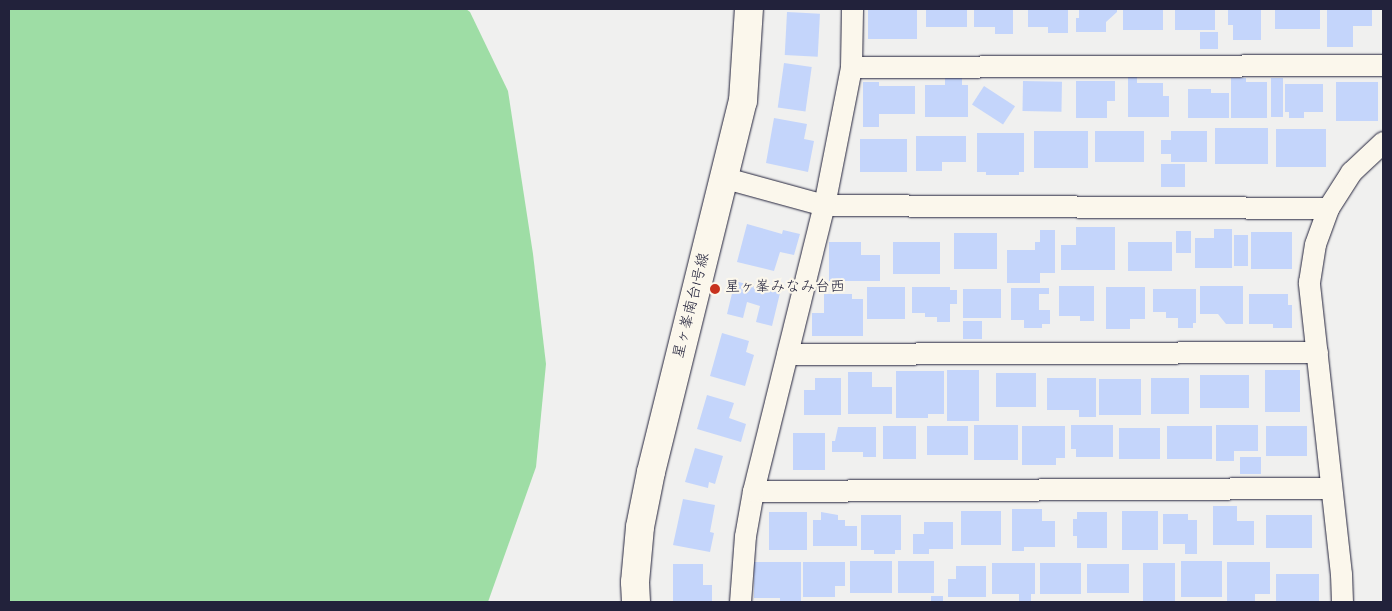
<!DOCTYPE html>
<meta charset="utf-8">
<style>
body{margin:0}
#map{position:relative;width:1392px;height:611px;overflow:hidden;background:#f0f0ef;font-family:Dekko,"Klee One",sans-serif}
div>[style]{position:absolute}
.green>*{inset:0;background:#9edda5}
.building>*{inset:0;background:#c4d5fb;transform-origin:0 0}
.roads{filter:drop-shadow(0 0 1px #22223b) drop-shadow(0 0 1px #22223b)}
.street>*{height:21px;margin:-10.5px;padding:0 10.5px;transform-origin:10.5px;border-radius:10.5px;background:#fbf7ec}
.secondary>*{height:28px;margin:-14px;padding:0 14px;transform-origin:14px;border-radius:14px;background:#fbf7ec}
.dots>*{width:14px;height:14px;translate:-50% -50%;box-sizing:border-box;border:2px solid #fbf7ec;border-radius:50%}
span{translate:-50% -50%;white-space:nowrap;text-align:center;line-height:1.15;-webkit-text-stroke:4.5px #fbf7ec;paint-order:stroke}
.poi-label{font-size:15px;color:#22223b}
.left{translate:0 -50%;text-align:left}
.street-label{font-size:15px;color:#22223b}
.frame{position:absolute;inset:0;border:10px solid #22223b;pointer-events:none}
</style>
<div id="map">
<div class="green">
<i style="clip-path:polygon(9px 9px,466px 9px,470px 12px,508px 91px,533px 254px,546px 364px,536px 467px,488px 602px,9px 602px)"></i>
</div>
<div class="building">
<i style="left:868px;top:9px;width:49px;height:30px"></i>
<i style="left:926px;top:9px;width:41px;height:18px"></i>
<i style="clip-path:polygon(974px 9px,1013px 9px,1013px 34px,995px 34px,995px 27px,974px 27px)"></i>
<i style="clip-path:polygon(1028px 9px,1068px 9px,1068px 33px,1048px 33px,1048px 27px,1028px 27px)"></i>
<i style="clip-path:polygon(1079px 9px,1117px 9px,1117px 12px,1106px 22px,1106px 32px,1076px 32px,1076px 18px,1079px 18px)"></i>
<i style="left:1123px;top:9px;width:40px;height:21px"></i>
<i style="left:1175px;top:9px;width:40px;height:21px"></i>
<i style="clip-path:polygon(1228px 9px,1261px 9px,1261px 40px,1233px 40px,1233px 25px,1228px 25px)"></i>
<i style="left:1275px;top:9px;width:45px;height:20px"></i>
<i style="clip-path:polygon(1327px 9px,1372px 9px,1372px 26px,1353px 26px,1353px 47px,1327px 47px)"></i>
<i style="left:787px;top:12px;width:33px;height:43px;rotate:3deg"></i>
<i style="left:1200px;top:32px;width:18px;height:17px"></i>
<i style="left:784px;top:63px;width:28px;height:45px;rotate:8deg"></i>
<i style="clip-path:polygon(1128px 77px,1137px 77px,1137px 83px,1163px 83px,1163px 96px,1169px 96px,1169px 117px,1128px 117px)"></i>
<i style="clip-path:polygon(945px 78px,962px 78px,962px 85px,968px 85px,968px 117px,925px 117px,925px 85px,945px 85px)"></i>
<i style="clip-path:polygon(1231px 78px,1246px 78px,1246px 82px,1267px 82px,1267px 118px,1231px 118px)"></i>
<i style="left:1271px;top:78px;width:12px;height:39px"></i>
<i style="left:1023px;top:81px;width:39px;height:30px;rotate:1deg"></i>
<i style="clip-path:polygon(1076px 81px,1115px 81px,1115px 101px,1107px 101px,1107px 118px,1076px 118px)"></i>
<i style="clip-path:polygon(863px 82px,879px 82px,879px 86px,915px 86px,915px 114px,879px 114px,879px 127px,863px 127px)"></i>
<i style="left:1336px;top:82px;width:42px;height:39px"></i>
<i style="clip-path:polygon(1285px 84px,1323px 84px,1323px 112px,1304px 112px,1304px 118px,1289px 118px,1289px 112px,1285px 112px)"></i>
<i style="left:984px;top:86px;width:37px;height:22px;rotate:33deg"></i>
<i style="clip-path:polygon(1188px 89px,1211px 89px,1211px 93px,1229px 93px,1229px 118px,1188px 118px)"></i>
<i style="clip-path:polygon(774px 118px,807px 124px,804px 139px,814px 141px,808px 172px,766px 163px)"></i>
<i style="left:1215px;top:128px;width:53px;height:36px"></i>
<i style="left:1276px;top:129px;width:50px;height:38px"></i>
<i style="left:1034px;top:131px;width:54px;height:37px"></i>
<i style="left:1095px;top:131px;width:49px;height:31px"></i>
<i style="clip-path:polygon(1171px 131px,1207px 131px,1207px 162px,1171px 162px,1171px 154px,1161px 154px,1161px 140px,1171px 140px)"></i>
<i style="clip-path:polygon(977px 133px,1024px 133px,1024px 172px,1019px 172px,1019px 175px,986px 175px,986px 172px,977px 172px)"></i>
<i style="clip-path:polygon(916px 136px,966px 136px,966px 162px,942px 162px,942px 171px,916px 171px)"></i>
<i style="left:860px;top:139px;width:47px;height:33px"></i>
<i style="left:1161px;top:164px;width:24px;height:23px"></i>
<i style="clip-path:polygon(747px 224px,782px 234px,783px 230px,800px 234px,794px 255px,780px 252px,774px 271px,737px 262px)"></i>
<i style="clip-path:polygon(1076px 227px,1115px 227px,1115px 270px,1061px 270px,1061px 245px,1076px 245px)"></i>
<i style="clip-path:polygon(1214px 229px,1232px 229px,1232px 268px,1195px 268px,1195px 238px,1214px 238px)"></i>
<i style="clip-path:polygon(1040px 230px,1055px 230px,1055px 273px,1040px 273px,1040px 283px,1007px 283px,1007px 250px,1035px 250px,1035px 242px,1040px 242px)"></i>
<i style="left:1176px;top:231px;width:15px;height:22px"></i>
<i style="left:1251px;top:232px;width:41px;height:37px"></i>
<i style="left:954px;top:233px;width:43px;height:36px"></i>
<i style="left:1234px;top:235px;width:14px;height:31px"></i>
<i style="clip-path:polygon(829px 242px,861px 242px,861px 255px,880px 255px,880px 281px,829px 281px)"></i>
<i style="left:893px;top:242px;width:47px;height:32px"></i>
<i style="left:1128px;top:242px;width:44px;height:29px"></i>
<i style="clip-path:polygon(735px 281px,780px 293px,772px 326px,756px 322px,760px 306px,747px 302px,743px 318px,727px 314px)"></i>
<i style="clip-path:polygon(1059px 286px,1094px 286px,1094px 321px,1080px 321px,1080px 316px,1059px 316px)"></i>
<i style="clip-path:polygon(1200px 286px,1243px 286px,1243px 324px,1226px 324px,1218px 314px,1200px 314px)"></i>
<i style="left:867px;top:287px;width:38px;height:32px"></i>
<i style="clip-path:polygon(912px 287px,950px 287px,950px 290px,957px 290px,957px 304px,950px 304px,950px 322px,937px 322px,937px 317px,925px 317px,925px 313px,912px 313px)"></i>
<i style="clip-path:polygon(1106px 287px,1145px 287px,1145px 319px,1130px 319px,1130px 329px,1106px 329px)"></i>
<i style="clip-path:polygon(1011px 288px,1049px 288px,1049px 294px,1039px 294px,1039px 310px,1050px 310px,1050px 324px,1042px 324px,1042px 328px,1024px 328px,1024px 320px,1011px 320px)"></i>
<i style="left:963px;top:289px;width:38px;height:29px"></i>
<i style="clip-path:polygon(1153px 289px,1196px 289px,1196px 323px,1193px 323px,1193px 328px,1178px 328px,1178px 318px,1166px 318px,1166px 312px,1153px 312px)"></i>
<i style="clip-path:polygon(824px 294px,852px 294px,852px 299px,863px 299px,863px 336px,812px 336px,812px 313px,824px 313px)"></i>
<i style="clip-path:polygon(1249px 294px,1288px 294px,1288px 305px,1292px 305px,1292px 328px,1273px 328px,1273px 324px,1249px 324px)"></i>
<i style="left:963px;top:321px;width:19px;height:18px"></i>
<i style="clip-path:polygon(722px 333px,749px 341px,746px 352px,754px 355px,745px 386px,710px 376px)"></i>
<i style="left:947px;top:370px;width:32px;height:51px"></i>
<i style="left:1265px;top:370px;width:35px;height:42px"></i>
<i style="clip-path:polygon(896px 371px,944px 371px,944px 414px,928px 414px,928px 418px,896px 418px)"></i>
<i style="clip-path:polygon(848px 372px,872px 372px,872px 387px,892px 387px,892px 414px,848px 414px)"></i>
<i style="left:996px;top:373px;width:40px;height:34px"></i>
<i style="left:1200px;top:375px;width:49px;height:33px"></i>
<i style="clip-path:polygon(815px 378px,841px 378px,841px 415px,804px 415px,804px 390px,815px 390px)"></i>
<i style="clip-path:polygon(1047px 378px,1096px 378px,1096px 417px,1079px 417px,1079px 410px,1047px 410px)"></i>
<i style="left:1151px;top:378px;width:38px;height:36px"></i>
<i style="left:1099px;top:379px;width:42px;height:36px"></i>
<i style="clip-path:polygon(707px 395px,734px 403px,729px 418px,746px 424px,741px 442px,697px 429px)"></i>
<i style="left:974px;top:425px;width:44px;height:35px"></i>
<i style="clip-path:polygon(1071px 425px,1113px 425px,1113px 457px,1076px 457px,1076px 449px,1071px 449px)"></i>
<i style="clip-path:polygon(1216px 425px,1258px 425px,1258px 451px,1234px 451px,1234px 461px,1216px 461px)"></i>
<i style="left:883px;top:426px;width:33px;height:33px"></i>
<i style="left:927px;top:426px;width:41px;height:29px"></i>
<i style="clip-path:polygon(1022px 426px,1065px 426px,1065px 458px,1056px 458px,1056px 465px,1022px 465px)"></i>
<i style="left:1167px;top:426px;width:45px;height:33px"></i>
<i style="left:1266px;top:426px;width:41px;height:30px"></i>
<i style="clip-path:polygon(838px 427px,876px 427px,876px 457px,863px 457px,863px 452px,832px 452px,832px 441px,835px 441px)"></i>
<i style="left:1119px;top:428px;width:41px;height:31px"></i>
<i style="left:793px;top:433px;width:32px;height:37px"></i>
<i style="clip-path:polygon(695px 448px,723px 456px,715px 484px,709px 482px,708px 488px,685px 482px)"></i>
<i style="left:1240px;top:457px;width:21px;height:17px"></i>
<i style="clip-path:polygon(683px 499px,715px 505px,710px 532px,714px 533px,710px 552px,673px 545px)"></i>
<i style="clip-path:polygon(1213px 506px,1237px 506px,1237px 521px,1254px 521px,1254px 545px,1213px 545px)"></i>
<i style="clip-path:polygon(1012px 509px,1042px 509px,1042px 521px,1055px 521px,1055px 547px,1024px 547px,1024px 551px,1012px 551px)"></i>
<i style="left:961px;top:511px;width:40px;height:34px"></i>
<i style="left:1122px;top:511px;width:36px;height:39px"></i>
<i style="left:769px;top:512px;width:38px;height:38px"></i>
<i style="clip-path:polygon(821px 512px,838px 515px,838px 520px,845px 520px,845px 526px,857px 526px,857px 546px,813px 546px,813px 520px,821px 520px)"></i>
<i style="clip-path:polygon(1077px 512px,1107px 512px,1107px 548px,1077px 548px,1077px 536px,1073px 536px,1073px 519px,1077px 519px)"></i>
<i style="clip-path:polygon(1163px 514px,1188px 514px,1188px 520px,1197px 520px,1197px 554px,1185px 554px,1185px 544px,1163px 544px)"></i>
<i style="clip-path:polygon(861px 515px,901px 515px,901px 550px,895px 550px,895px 554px,874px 554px,874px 550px,861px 550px)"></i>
<i style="left:1266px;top:515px;width:46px;height:33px"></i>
<i style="clip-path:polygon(924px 522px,953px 522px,953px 549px,929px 549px,929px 554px,913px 554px,913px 534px,924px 534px)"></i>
<i style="left:850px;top:561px;width:42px;height:32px"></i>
<i style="left:898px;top:561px;width:36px;height:32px"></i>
<i style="left:1181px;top:561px;width:41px;height:36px"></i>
<i style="clip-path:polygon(754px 562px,801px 562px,801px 602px,780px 602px,780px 598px,754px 598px)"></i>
<i style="clip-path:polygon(803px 562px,845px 562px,845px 586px,835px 586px,835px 597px,803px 597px)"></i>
<i style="clip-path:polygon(1227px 562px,1270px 562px,1270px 594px,1255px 594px,1255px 602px,1227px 602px)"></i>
<i style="clip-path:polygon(992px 563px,1035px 563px,1035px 594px,1031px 594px,1031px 601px,1019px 601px,1019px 594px,992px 594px)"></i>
<i style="left:1040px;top:563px;width:41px;height:31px"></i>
<i style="left:1143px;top:563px;width:32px;height:39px"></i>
<i style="clip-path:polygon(673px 564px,703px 564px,703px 585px,712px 585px,712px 602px,673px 602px)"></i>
<i style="left:1087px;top:564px;width:42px;height:29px"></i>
<i style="clip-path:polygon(956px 566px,986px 566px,986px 597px,948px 597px,948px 579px,956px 579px)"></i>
<i style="left:1276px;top:574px;width:43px;height:28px"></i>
<i style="left:931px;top:596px;width:12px;height:6px"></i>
</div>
<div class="roads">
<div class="street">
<i style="left:851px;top:67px;width:532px;rotate:-0.22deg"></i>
<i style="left:725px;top:178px;width:103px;rotate:15.3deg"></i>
<i style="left:824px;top:205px;width:504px;rotate:0.34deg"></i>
<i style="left:787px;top:354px;width:530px;rotate:-0.22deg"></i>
<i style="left:753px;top:491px;width:578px;rotate:-0.3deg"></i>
<i style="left:740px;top:602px;width:66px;rotate:-85.7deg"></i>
<i style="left:745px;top:536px;width:46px;rotate:-79.9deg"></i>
<i style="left:753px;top:491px;width:295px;rotate:-76.1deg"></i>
<i style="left:824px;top:205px;width:141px;rotate:-78.9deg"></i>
<i style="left:851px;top:67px;width:58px;rotate:-89deg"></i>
<i style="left:1342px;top:602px;width:28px;rotate:-92deg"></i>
<i style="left:1341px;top:574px;width:294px;rotate:-96.3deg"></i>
<i style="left:1309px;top:282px;width:38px;rotate:-81deg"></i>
<i style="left:1315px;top:244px;width:38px;rotate:-70deg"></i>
<i style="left:1328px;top:208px;width:43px;rotate:-57.4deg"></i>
<i style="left:1351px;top:172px;width:44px;rotate:-43.2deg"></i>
</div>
<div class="secondary">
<i style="left:636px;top:602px;width:20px;rotate:-93deg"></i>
<i style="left:635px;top:582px;width:55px;rotate:-84.8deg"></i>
<i style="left:640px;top:527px;width:56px;rotate:-78.7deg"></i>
<i style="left:651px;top:472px;width:382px;rotate:-76.1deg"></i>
<i style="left:743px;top:101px;width:92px;rotate:-86.3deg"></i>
</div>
</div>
<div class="dots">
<i style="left:715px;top:289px;background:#c8321e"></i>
</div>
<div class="poi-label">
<span class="left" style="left:725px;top:289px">星ヶ峯みなみ台西</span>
</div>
<div class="street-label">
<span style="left:693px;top:306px;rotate:-76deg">星ヶ峯南台1号線</span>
</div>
<div class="frame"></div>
</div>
